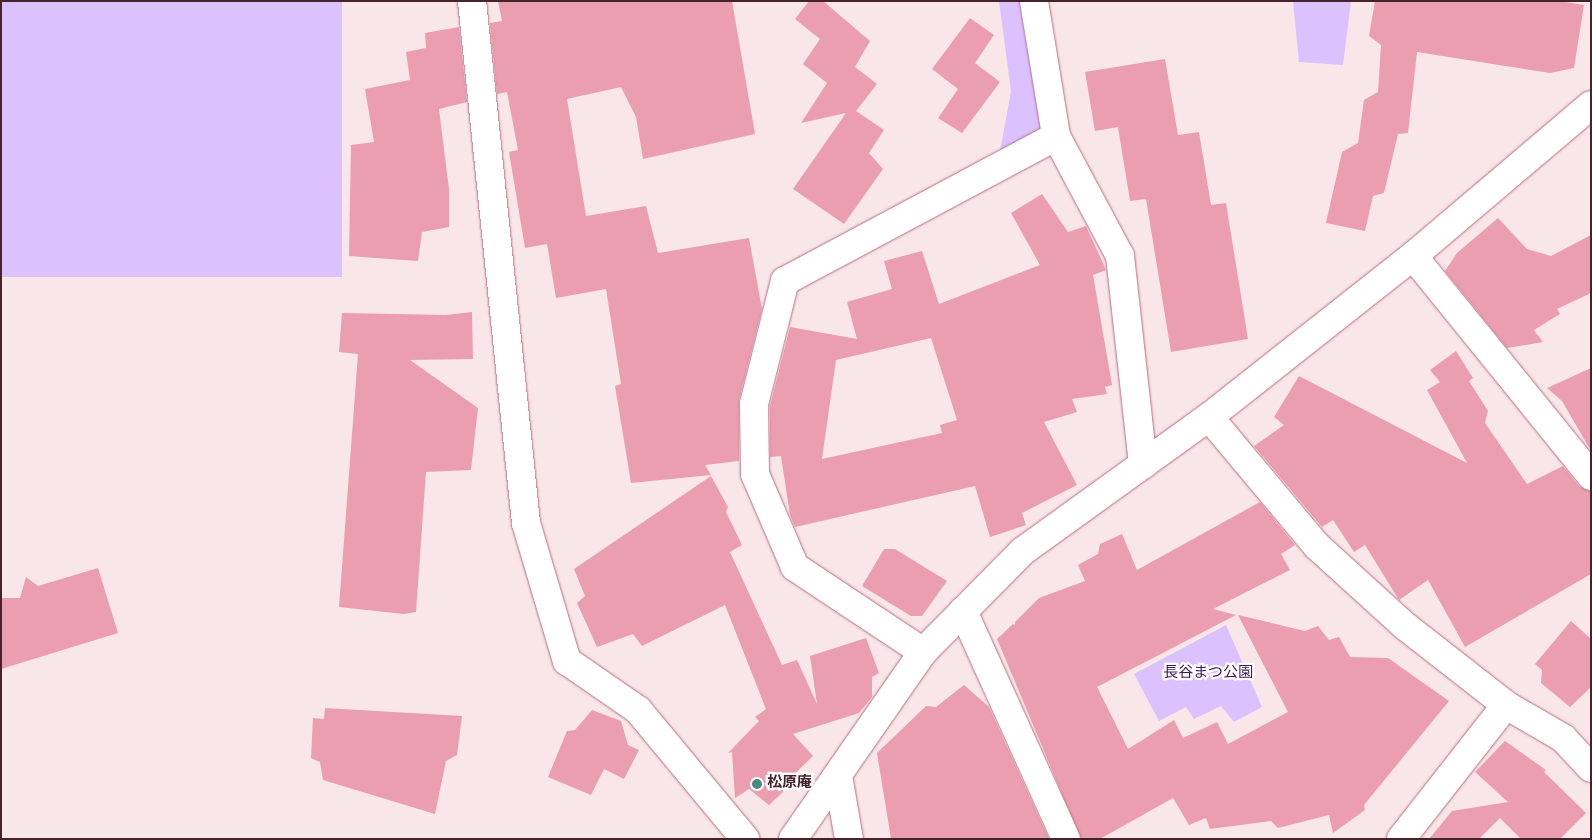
<!DOCTYPE html>
<meta charset="utf-8">
<style>
body{margin:0}
#map{position:relative;width:1592px;height:840px;overflow:hidden;background:#f8e6e9;font-family:Overpass,"Noto Sans JP",sans-serif}
div>[style]{position:absolute}
.green>*{inset:0;background:#dcc1ff;transform-origin:0 0}
.building>*{inset:0;background:#eb9eb0}
.roads{filter:drop-shadow(0 0 1px #bb6c80) drop-shadow(0 0 1px #bb6c80)}
.minor>*{height:28px;margin:-14px;padding:0 14px;transform-origin:14px;border-radius:14px;background:#fff}
.dots>*{width:14px;height:14px;translate:-50% -50%;box-sizing:border-box;border:2px solid #fff;border-radius:50%}
span{translate:-50% -50%;white-space:nowrap;text-align:center;line-height:1.15;-webkit-text-stroke:4.5px #fff;paint-order:stroke}
.park-label{font-size:15px;color:#3e1761}
.poi-label{font-size:15px;color:#45232c;font-weight:700}
.left{translate:0 -50%;text-align:left}
.frame{position:absolute;inset:0;border:2px solid #45232c;pointer-events:none}
</style>
<div id="map">
<div class="green">
<i style="left:1px;top:1px;width:341px;height:276px"></i>
<i style="clip-path:polygon(999px 1px,1019px 1px,1042px 137px,999px 157px,1011px 91px)"></i>
<i style="clip-path:polygon(1293px 1px,1351px 1px,1343px 65px,1299px 62px)"></i>
<i style="clip-path:polygon(1226px 625px,1262px 707px,1234px 722px,1221px 706px,1194px 719px,1186px 707px,1159px 721px,1134px 674px)"></i>
</div>
<div class="building">
<i style="clip-path:polygon(498px 1px,732px 1px,755px 134px,643px 159px,636px 117px,621px 87px,567px 99px,586px 216px,646px 206px,658px 253px,749px 238px,762px 309px,739px 400px,739px 461px,705px 465px,711px 475px,631px 483px,615px 386px,621px 384px,606px 289px,556px 298px,547px 244px,525px 248px,509px 152px,518px 150px,507px 92px,497px 94px,490px 23px,502px 21px)"></i>
<i style="clip-path:polygon(809px 1px,823px 1px,870px 41px,855px 67px,877px 84px,856px 111px,884px 130px,869px 153px,883px 169px,844px 224px,793px 189px,846px 113px,801px 123px,827px 83px,803px 64px,820px 39px,795px 19px)"></i>
<i style="clip-path:polygon(1375px 1px,1560px 1px,1584px 5px,1574px 68px,1550px 73px,1417px 52px,1408px 133px,1398px 134px,1384px 193px,1373px 196px,1365px 231px,1326px 223px,1342px 152px,1358px 143px,1364px 100px,1378px 92px,1381px 45px,1369px 36px)"></i>
<i style="clip-path:polygon(970px 18px,994px 35px,975px 63px,1000px 82px,962px 133px,938px 118px,958px 89px,932px 69px)"></i>
<i style="clip-path:polygon(459px 27px,467px 102px,439px 109px,449px 189px,449px 227px,422px 232px,418px 261px,349px 256px,351px 145px,374px 142px,365px 89px,410px 80px,406px 52px,426px 48px,425px 33px)"></i>
<i style="clip-path:polygon(1165px 59px,1178px 135px,1199px 132px,1211px 205px,1226px 203px,1248px 339px,1171px 352px,1146px 199px,1130px 201px,1118px 127px,1095px 131px,1085px 72px)"></i>
<i style="clip-path:polygon(evenodd,1042px 194px,1068px 232px,1086px 226px,1106px 270px,1093px 275px,1112px 385px,1105px 387px,1107px 394px,1072px 399px,1077px 412px,1044px 422px,1077px 485px,1022px 513px,1026px 525px,990px 537px,975px 486px,795px 527px,790px 515px,781px 456px,770px 457px,770px 406px,790px 327px,857px 339px,847px 302px,892px 289px,884px 261px,922px 251px,939px 304px,1040px 265px,1011px 213px,1042px 194px,931px 338px,957px 420px,940px 425px,942px 433px,822px 459px,836px 360px,931px 338px)"></i>
<i style="clip-path:polygon(1498px 218px,1527px 249px,1551px 256px,1591px 235px,1591px 293px,1557px 309px,1560px 314px,1534px 330px,1543px 342px,1507px 348px,1445px 271px,1457px 253px)"></i>
<i style="clip-path:polygon(472px 312px,473px 359px,410px 360px,478px 408px,471px 470px,426px 472px,416px 612px,404px 614px,339px 607px,358px 354px,339px 352px,342px 313px,446px 315px)"></i>
<i style="clip-path:polygon(1456px 351px,1473px 378px,1469px 381px,1488px 411px,1485px 423px,1527px 484px,1563px 466px,1579px 486px,1591px 491px,1591px 574px,1465px 647px,1428px 580px,1399px 600px,1365px 545px,1354px 552px,1333px 520px,1322px 527px,1254px 446px,1284px 425px,1274px 417px,1299px 376px,1467px 463px,1427px 390px,1440px 382px,1430px 370px)"></i>
<i style="clip-path:polygon(1591px 368px,1591px 451px,1562px 401px,1547px 388px)"></i>
<i style="clip-path:polygon(711px 476px,728px 507px,726px 512px,742px 545px,730px 552px,782px 665px,797px 660px,817px 704px,810px 656px,866px 638px,879px 673px,872px 677px,872px 697px,859px 713px,793px 734px,813px 756px,787px 781px,782px 793px,769px 805px,749px 789px,735px 798px,732px 752px,728px 753px,759px 721px,755px 717px,766px 709px,725px 605px,642px 646px,633px 634px,597px 647px,577px 603px,585px 596px,574px 569px)"></i>
<i style="clip-path:polygon(1260px 502px,1295px 545px,1281px 554px,1290px 570px,1213px 609px,1236px 615px,1097px 687px,1128px 749px,1174px 720px,1183px 738px,1217px 722px,1228px 744px,1288px 712px,1238px 615px,1305px 631px,1318px 626px,1329px 640px,1339px 637px,1350px 657px,1388px 658px,1449px 701px,1364px 805px,1365px 810px,1333px 833px,1329px 815px,1278px 828px,1271px 821px,1210px 829px,1206px 818px,1189px 825px,1173px 798px,1100px 839px,1081px 839px,997px 639px,1013px 624px,1015px 625px,1015px 622px,1039px 598px,1085px 581px,1078px 565px,1098px 554px,1100px 544px,1122px 534px,1137px 570px)"></i>
<i style="clip-path:polygon(884px 549px,895px 549px,947px 581px,922px 616px,911px 616px,862px 586px)"></i>
<i style="clip-path:polygon(98px 568px,118px 633px,1px 669px,1px 598px,20px 598px,26px 577px,38px 586px)"></i>
<i style="clip-path:polygon(1571px 621px,1591px 639px,1591px 687px,1570px 707px,1541px 683px,1542px 670px,1535px 664px)"></i>
<i style="clip-path:polygon(964px 685px,989px 707px,1049px 839px,891px 839px,877px 753px,926px 706px,936px 707px)"></i>
<i style="clip-path:polygon(325px 708px,462px 716px,457px 755px,446px 761px,435px 814px,323px 780px,320px 762px,311px 758px,313px 718px,324px 719px)"></i>
<i style="clip-path:polygon(592px 710px,621px 721px,628px 745px,639px 750px,624px 779px,604px 769px,591px 795px,548px 777px,567px 731px,575px 730px)"></i>
<i style="clip-path:polygon(1505px 741px,1546px 770px,1544px 772px,1586px 813px,1560px 839px,1521px 839px,1500px 818px,1479px 839px,1429px 839px,1452px 811px,1508px 802px,1475px 772px)"></i>
</div>
<div class="roads">
<div class="minor">
<i style="left:472px;top:1px;width:525px;rotate:84.09deg"></i>
<i style="left:526px;top:523px;width:144px;rotate:73.5deg"></i>
<i style="left:567px;top:661px;width:86px;rotate:34.6deg"></i>
<i style="left:638px;top:710px;width:168px;rotate:50.3deg"></i>
<i style="left:1034px;top:1px;width:137px;rotate:80.7deg"></i>
<i style="left:1056px;top:136px;width:136px;rotate:61.9deg"></i>
<i style="left:1120px;top:256px;width:210px;rotate:83.7deg"></i>
<i style="left:1413px;top:256px;width:283px;rotate:51deg"></i>
<i style="left:1209px;top:417px;width:168px;rotate:50.1deg"></i>
<i style="left:1317px;top:546px;width:119px;rotate:42.3deg"></i>
<i style="left:1405px;top:626px;width:128px;rotate:38deg"></i>
<i style="left:1506px;top:705px;width:66px;rotate:30.1deg"></i>
<i style="left:1563px;top:738px;width:41px;rotate:47deg"></i>
<i style="left:963px;top:611px;width:250px;rotate:65.7deg"></i>
<i style="left:923px;top:652px;width:154px;rotate:-146.4deg"></i>
<i style="left:795px;top:567px;width:101px;rotate:-113.3deg"></i>
<i style="left:755px;top:474px;width:70px;rotate:-90.8deg"></i>
<i style="left:754px;top:404px;width:127px;rotate:-75.9deg"></i>
<i style="left:785px;top:281px;width:307px;rotate:-28.1deg"></i>
<i style="left:838px;top:776px;width:64px;rotate:80.1deg"></i>
<i style="left:793px;top:839px;width:228px;rotate:-55.2deg"></i>
<i style="left:923px;top:652px;width:142px;rotate:-45.3deg"></i>
<i style="left:1023px;top:551px;width:229px;rotate:-35.8deg"></i>
<i style="left:1209px;top:417px;width:260px;rotate:-38.3deg"></i>
<i style="left:1413px;top:256px;width:233px;rotate:-40.3deg"></i>
<i style="left:1401px;top:839px;width:170px;rotate:-51.9deg"></i>
</div>
</div>
<div class="dots">
<i style="left:757px;top:784px;background:#458b81"></i>
</div>
<div class="park-label">
<span style="left:1208px;top:674px">長谷まつ公園</span>
</div>
<div class="poi-label">
<span class="left" style="left:767px;top:784px">松原庵</span>
</div>
<div class="frame"></div>
</div>
